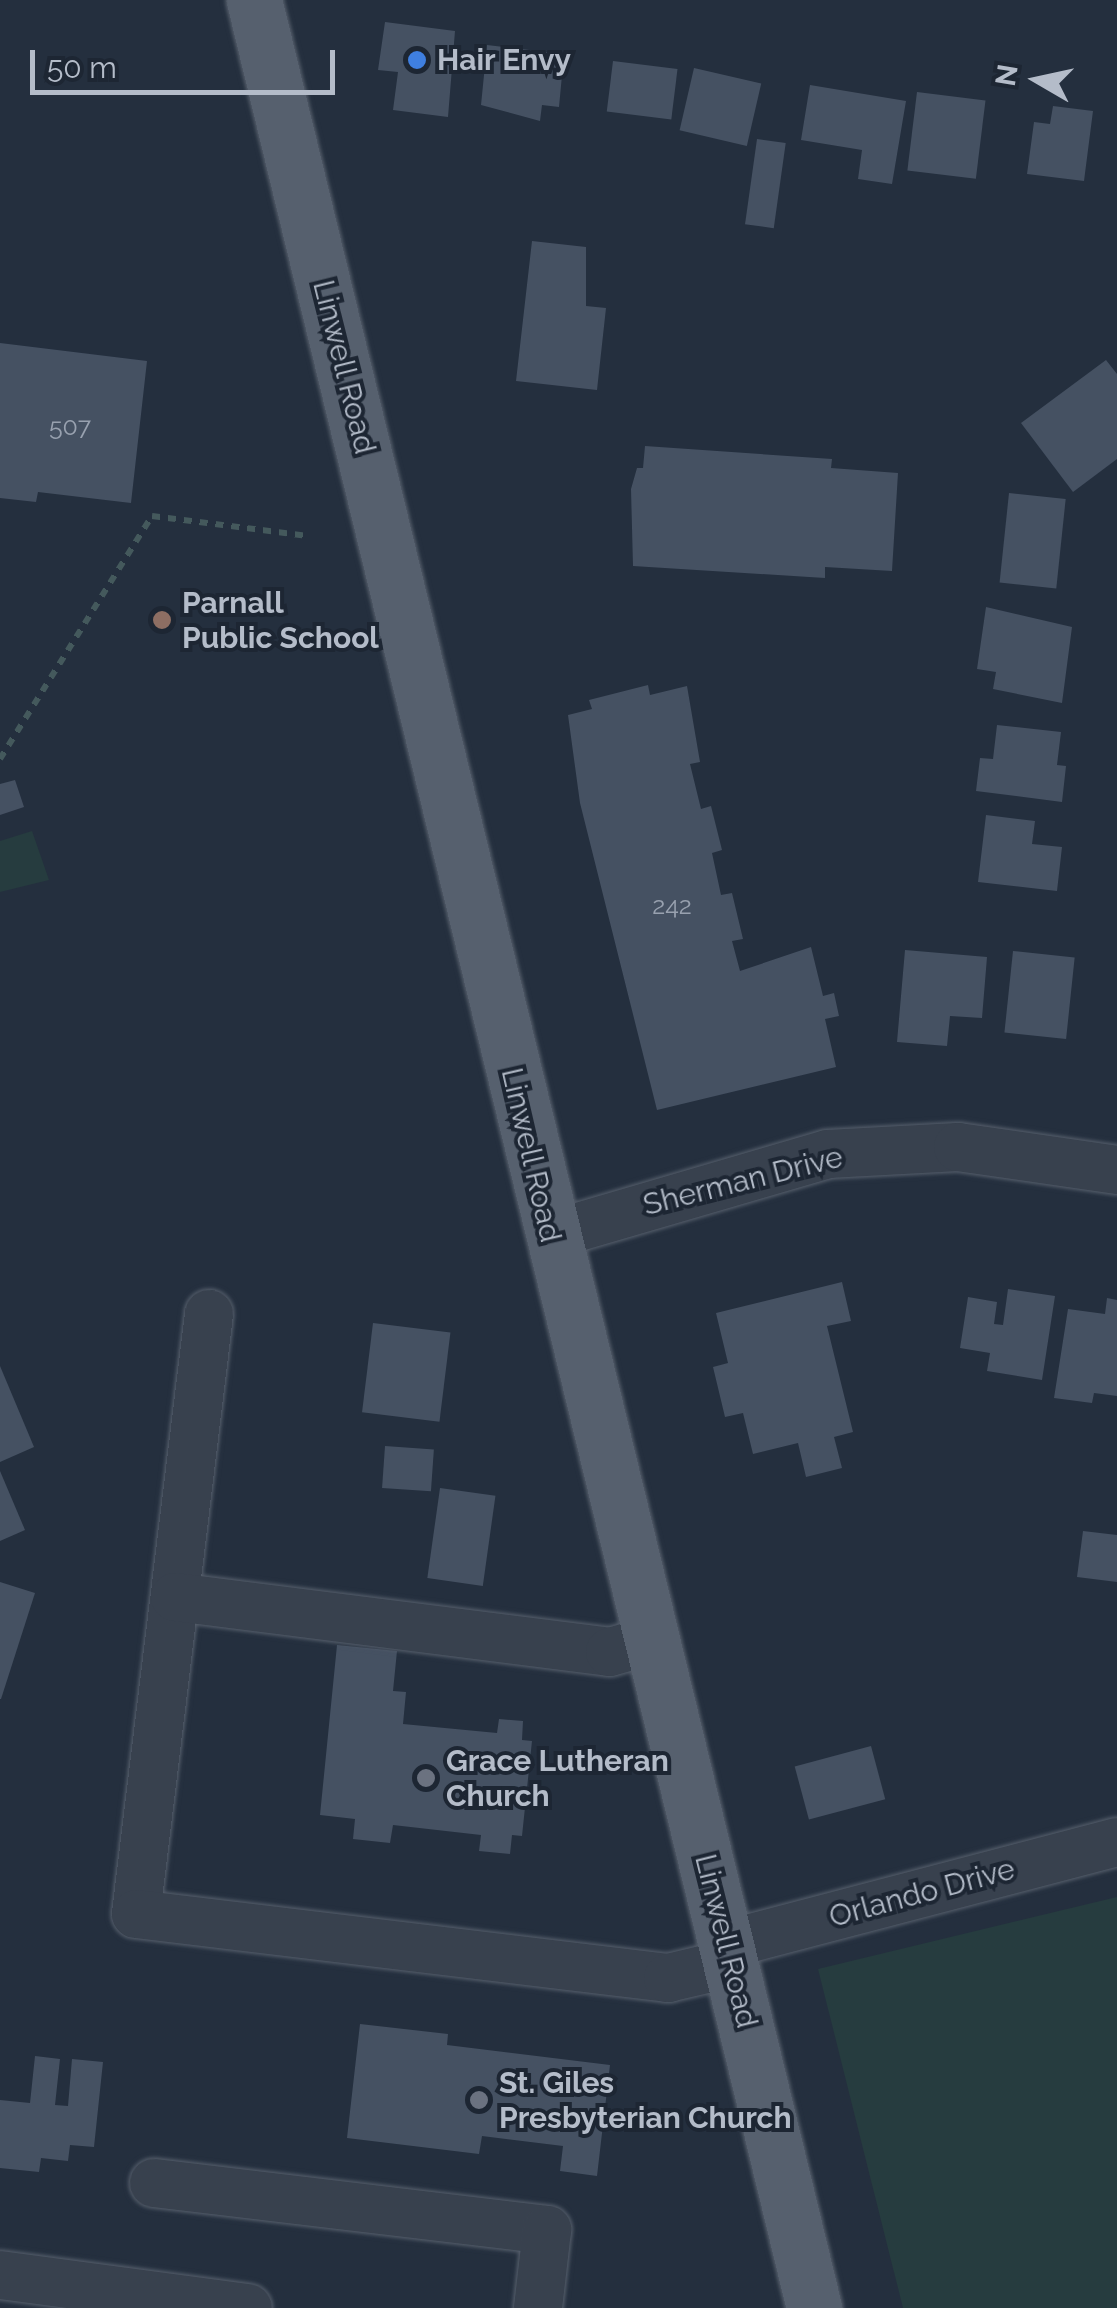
<!DOCTYPE html>
<style>
body{margin:0}
#map{position:relative;width:1117px;height:2308px;overflow:hidden;background:#242f3e;font-family:Raleway,sans-serif}
div>[style]{position:absolute}
.green>*{inset:0;background:#263c3f}
.building>*{inset:0;background:#455162;transform-origin:0 0}
.path>*{height:6px;margin-top:-3px;transform-origin:0;background:repeating-linear-gradient(90deg,#44595c 0 8px,transparent 0 16px)}
.roads{filter:drop-shadow(0 0 2px #565f6c) drop-shadow(0 0 2px #565f6c)}
.minor>*{height:48px;margin:-24px;padding:0 24px;transform-origin:24px;border-radius:24px;background:#38414e}
.major>*{height:55px;margin:-27.5px;padding:0 27.5px;transform-origin:27.5px;border-radius:27.5px;background:#56606e}
.dots>*{width:28px;height:28px;translate:-50% -50%;box-sizing:border-box;border:5px solid #1d2633;border-radius:50%}
span{translate:-50% -50%;white-space:nowrap;text-align:center;line-height:1.15;-webkit-text-stroke:8px #1d2633;paint-order:stroke}
.number-label{font-size:25px;color:#98a1af}
.number-label span{-webkit-text-stroke-width:0}
.poi-label{font-size:30px;color:#b4bcc9;font-weight:700}
.left{translate:0 -50%;text-align:left}
.street-label{font-size:30px;color:#b4bcc9}
.north{position:absolute;left:987px;top:30px;width:100px;height:100px;-webkit-text-stroke:8px #1d2633;paint-order:stroke;rotate:279deg;font-size:28px;font-weight:700;line-height:40px;text-align:center;color:#b4bcc9}
.north::after{content:'';display:block;margin:auto;width:35px;height:45px;background:#b4bcc9;clip-path:polygon(50% 0,100% 100%,50% 72%,0 100%)}
.scale{position:absolute;left:30px;top:50px;width:305px;height:45px;box-sizing:border-box;border:5px solid #b4bcc9;border-top:0;padding-left:12px;font-size:30px;line-height:35px;white-space:nowrap;color:#b4bcc9;-webkit-text-stroke:8px #1d2633;paint-order:stroke}
</style>
<div id="map">
<div class="green">
<i style="clip-path:polygon(32px 831px,49px 880px,0 892px,0 841px)"></i>
<i style="clip-path:polygon(1117px 1897px,1117px 2308px,903px 2308px,818px 1969px)"></i>
</div>
<div class="building">
<i style="clip-path:polygon(385px 22px,455px 31px,448px 117px,393px 110px,398px 72px,378px 70px)"></i>
<i style="clip-path:polygon(487px 45px,564px 54px,559px 107px,542px 105px,540px 121px,481px 105px)"></i>
<i style="left:613px;top:61px;width:65px;height:51px;rotate:7deg"></i>
<i style="left:694px;top:68px;width:69px;height:64px;rotate:13deg"></i>
<i style="clip-path:polygon(810px 85px,906px 101px,892px 184px,858px 179px,862px 150px,801px 140px)"></i>
<i style="left:917px;top:92px;width:69px;height:79px;rotate:7deg"></i>
<i style="clip-path:polygon(1053px 106px,1093px 111px,1084px 181px,1027px 174px,1034px 122px,1050px 124px)"></i>
<i style="left:757px;top:139px;width:29px;height:86px;rotate:8deg"></i>
<i style="clip-path:polygon(532px 241px,586px 247px,586px 306px,606px 308px,597px 390px,516px 381px)"></i>
<i style="clip-path:polygon(0 343px,147px 361px,131px 503px,38px 492px,36px 502px,0 498px)"></i>
<i style="clip-path:polygon(1106px 360px,1117px 374px,1117px 459px,1073px 492px,1021px 423px)"></i>
<i style="clip-path:polygon(645px 446px,832px 459px,831px 468px,898px 473px,892px 571px,825px 567px,825px 578px,633px 566px,631px 489px,637px 468px,643px 468px)"></i>
<i style="left:1009px;top:493px;width:57px;height:90px;rotate:6deg"></i>
<i style="clip-path:polygon(986px 607px,1072px 627px,1062px 703px,993px 689px,996px 672px,977px 669px)"></i>
<i style="clip-path:polygon(648px 685px,650px 695px,687px 686px,700px 762px,690px 764px,701px 809px,711px 806px,722px 850px,712px 853px,721px 895px,732px 893px,743px 939px,732px 941px,740px 971px,811px 947px,823px 996px,834px 993px,839px 1016px,825px 1019px,836px 1067px,657px 1110px,580px 803px,568px 715px,592px 709px,589px 700px)"></i>
<i style="clip-path:polygon(997px 725px,1061px 732px,1057px 765px,1066px 766px,1062px 802px,976px 791px,980px 758px,993px 759px)"></i>
<i style="clip-path:polygon(15px 780px,24px 807px,0 815px,0 784px)"></i>
<i style="clip-path:polygon(986px 815px,1035px 821px,1032px 844px,1062px 847px,1057px 891px,978px 882px)"></i>
<i style="clip-path:polygon(905px 950px,987px 957px,982px 1018px,950px 1016px,947px 1046px,897px 1042px)"></i>
<i style="left:1013px;top:951px;width:62px;height:82px;rotate:6deg"></i>
<i style="clip-path:polygon(842px 1282px,851px 1321px,827px 1326px,853px 1432px,834px 1437px,842px 1468px,806px 1477px,798px 1443px,753px 1454px,743px 1413px,725px 1417px,713px 1367px,728px 1363px,716px 1313px)"></i>
<i style="clip-path:polygon(1008px 1289px,1055px 1296px,1042px 1380px,987px 1371px,990px 1353px,960px 1348px,968px 1297px,997px 1302px,994px 1324px,1003px 1325px)"></i>
<i style="clip-path:polygon(1107px 1298px,1117px 1300px,1117px 1396px,1094px 1393px,1092px 1403px,1054px 1398px,1068px 1309px,1105px 1314px)"></i>
<i style="left:373px;top:1323px;width:78px;height:90px;rotate:7deg"></i>
<i style="clip-path:polygon(0 1366px,34px 1447px,0 1462px)"></i>
<i style="left:385px;top:1446px;width:49px;height:42px;rotate:4deg"></i>
<i style="clip-path:polygon(0 1471px,25px 1530px,0 1541px)"></i>
<i style="left:440px;top:1488px;width:56px;height:91px;rotate:8deg"></i>
<i style="clip-path:polygon(1083px 1531px,1117px 1535px,1117px 1582px,1077px 1577px)"></i>
<i style="clip-path:polygon(0 1582px,35px 1593px,1px 1699px,0 1699px)"></i>
<i style="clip-path:polygon(337px 1645px,397px 1651px,393px 1691px,406px 1692px,403px 1724px,497px 1733px,499px 1719px,523px 1721px,522px 1740px,532px 1741px,522px 1836px,512px 1835px,510px 1854px,479px 1851px,481px 1835px,393px 1825px,390px 1843px,353px 1839px,355px 1819px,320px 1815px)"></i>
<i style="left:871px;top:1746px;width:55px;height:79px;rotate:75deg"></i>
<i style="clip-path:polygon(360px 2024px,448px 2034px,447px 2045px,610px 2065px,597px 2176px,560px 2171px,563px 2146px,482px 2136px,479px 2154px,347px 2138px)"></i>
<i style="clip-path:polygon(35px 2056px,60px 2059px,55px 2105px,68px 2106px,72px 2059px,103px 2062px,94px 2147px,70px 2145px,68px 2161px,41px 2158px,39px 2172px,0 2168px,0 2100px,30px 2103px)"></i>
</div>
<div class="path">
<i style="left:0;top:759px;width:287px;rotate:-58deg"></i>
<i style="left:152px;top:516px;width:157px;rotate:7.3deg"></i>
</div>
<div class="roads">
<div class="minor">
<i style="left:551px;top:1235px;width:289px;rotate:-16.3deg"></i>
<i style="left:828px;top:1154px;width:130px;rotate:-3.1deg"></i>
<i style="left:958px;top:1147px;width:161px;rotate:8.2deg"></i>
<i style="left:209px;top:1314px;width:604px;rotate:96.94deg"></i>
<i style="left:136px;top:1914px;width:536px;rotate:6.86deg"></i>
<i style="left:668px;top:1978px;width:66px;rotate:-13.2deg"></i>
<i style="left:175px;top:1597px;width:438px;rotate:7.2deg"></i>
<i style="left:610px;top:1652px;width:44px;rotate:-15.9deg"></i>
<i style="left:728px;top:1944px;width:402px;rotate:-14.7deg"></i>
<i style="left:154px;top:2183px;width:396px;rotate:6.8deg"></i>
<i style="left:547px;top:2230px;width:79px;rotate:96.6deg"></i>
<i style="left:0;top:2275px;width:250px;rotate:7.6deg"></i>
</div>
<div class="major">
<i style="left:254px;top:0;width:2375px;rotate:76.36deg"></i>
</div>
</div>
<div class="dots">
<i style="left:417px;top:60px;background:#3f7fe0"></i>
<i style="left:162px;top:620px;background:#8d6e63"></i>
<i style="left:426px;top:1778px;background:#6b7280"></i>
<i style="left:479px;top:2100px;background:#6b7280"></i>
</div>
<div class="number-label">
<span style="left:70px;top:426px">507</span>
<span style="left:672px;top:905px">242</span>
</div>
<div class="poi-label">
<span class="left" style="left:437px;top:60px">Hair Envy</span>
<span class="left" style="left:182px;top:620px">Parnall<br>Public School</span>
<span class="left" style="left:446px;top:1778px">Grace Lutheran<br>Church</span>
<span class="left" style="left:499px;top:2100px">St. Giles<br>Presbyterian Church</span>
</div>
<div class="street-label">
<span style="left:344px;top:367px;rotate:76deg">Linwell Road</span>
<span style="left:531px;top:1155px;rotate:77deg">Linwell Road</span>
<span style="left:743px;top:1181px;rotate:-14deg">Sherman Drive</span>
<span style="left:922px;top:1893px;rotate:-15deg">Orlando Drive</span>
<span style="left:726px;top:1941px;rotate:76deg">Linwell Road</span>
</div>
<div class="north">N</div>
<div class="scale">50 m</div>
</div>
